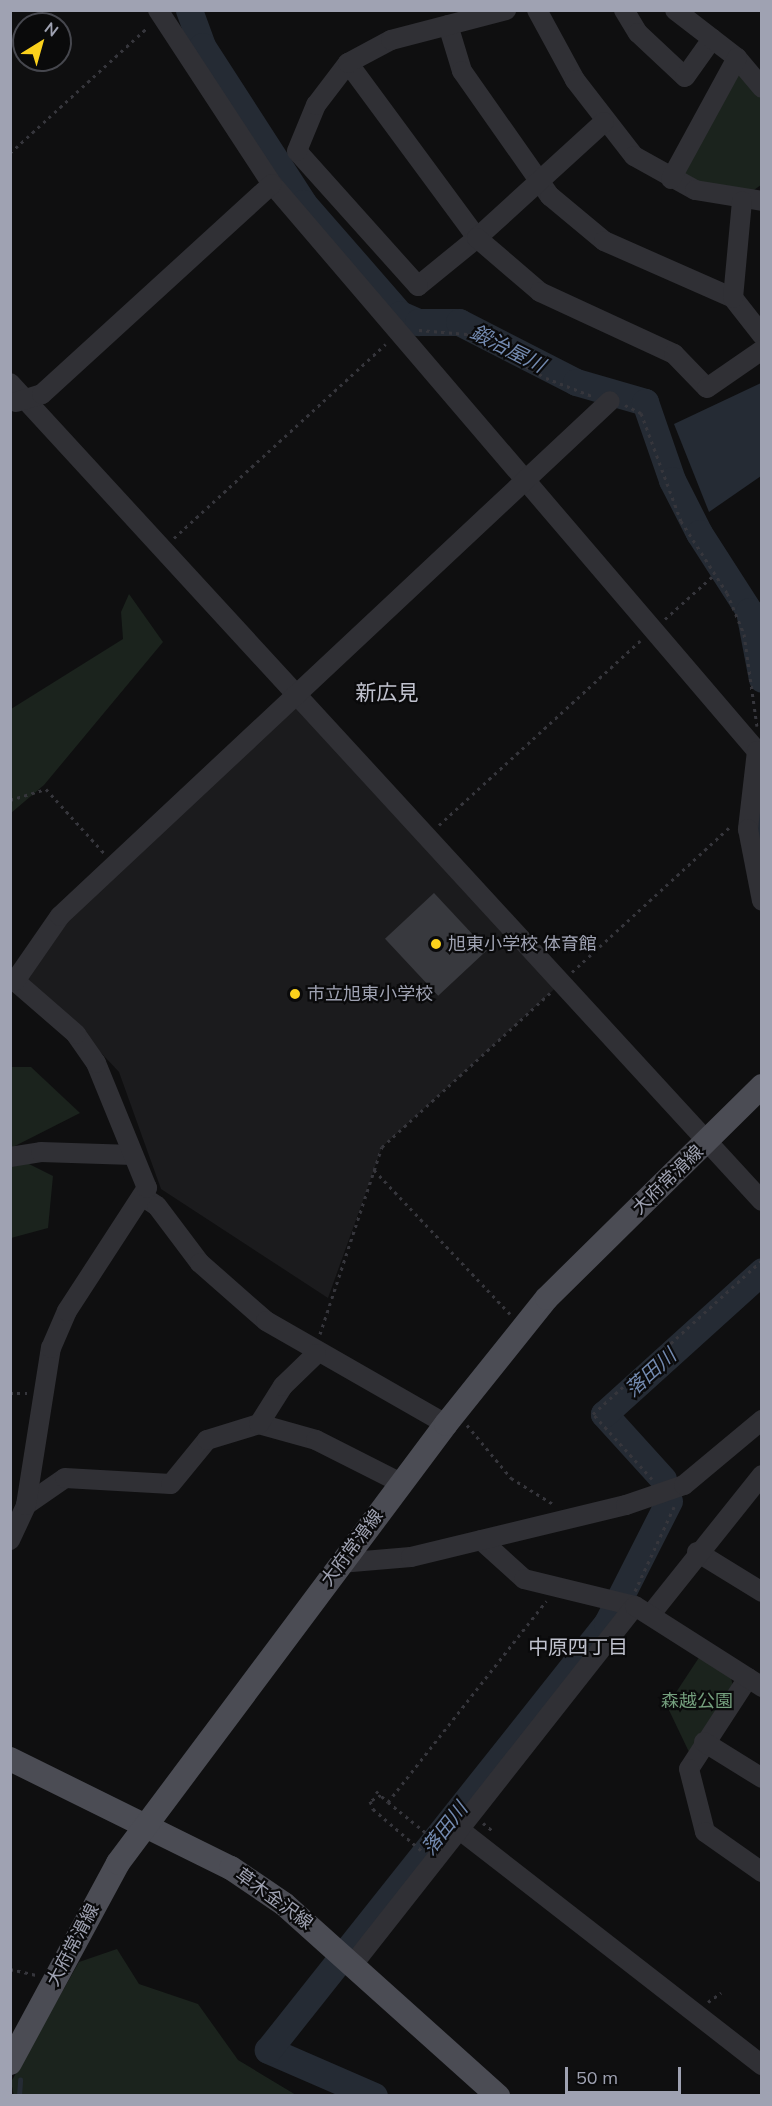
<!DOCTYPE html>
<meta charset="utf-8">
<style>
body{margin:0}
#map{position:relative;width:772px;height:2106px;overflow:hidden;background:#0f0f10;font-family:Mulish,"Noto Sans JP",sans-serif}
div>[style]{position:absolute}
.built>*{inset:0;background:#1b1b1d}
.green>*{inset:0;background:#1b231d}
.water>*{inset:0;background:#252b34}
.stream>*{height:4.5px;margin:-2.25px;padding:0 2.25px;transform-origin:2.25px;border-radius:2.25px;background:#252b34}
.river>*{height:27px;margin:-13.5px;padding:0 13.5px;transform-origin:13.5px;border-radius:13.5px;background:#252b34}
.building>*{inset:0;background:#38393e;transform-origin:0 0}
.path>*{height:3px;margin-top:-1.5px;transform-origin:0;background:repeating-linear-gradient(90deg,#36363c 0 3px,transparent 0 7.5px)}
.minor>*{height:20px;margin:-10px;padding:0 10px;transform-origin:10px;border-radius:10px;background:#303035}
.major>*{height:24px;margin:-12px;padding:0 12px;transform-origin:12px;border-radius:12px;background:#4b4c54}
.dots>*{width:16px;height:16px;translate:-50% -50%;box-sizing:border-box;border:3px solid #0a0a0b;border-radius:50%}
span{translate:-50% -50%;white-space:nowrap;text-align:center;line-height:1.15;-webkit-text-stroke:4.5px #0a0a0b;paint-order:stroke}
.poi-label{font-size:18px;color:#9fa2b2}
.left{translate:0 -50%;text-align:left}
.street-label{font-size:18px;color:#9fa2b2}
.park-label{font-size:18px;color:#749f7d}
.water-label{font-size:20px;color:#738ab0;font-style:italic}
.neighbourhood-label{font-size:20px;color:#c0c2ce}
.quarter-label{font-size:21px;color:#c0c2ce}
.frame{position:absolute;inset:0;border:12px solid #9fa2b2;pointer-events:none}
.north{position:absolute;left:12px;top:12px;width:60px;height:60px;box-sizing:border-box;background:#0a0a0b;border:2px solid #46474e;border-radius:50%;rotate:37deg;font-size:16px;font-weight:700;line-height:24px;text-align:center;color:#9fa2b2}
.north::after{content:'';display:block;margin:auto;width:21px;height:27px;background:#fbd11c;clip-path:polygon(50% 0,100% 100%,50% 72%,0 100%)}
.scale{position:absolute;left:565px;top:2067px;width:116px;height:27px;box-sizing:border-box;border:3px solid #9fa2b2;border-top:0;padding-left:8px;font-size:18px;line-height:21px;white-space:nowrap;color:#9fa2b2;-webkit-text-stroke:4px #0a0a0b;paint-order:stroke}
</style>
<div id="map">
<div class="built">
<i style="clip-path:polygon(297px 694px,561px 983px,382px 1147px,328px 1298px,161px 1189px,119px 1072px,56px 1005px,25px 983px,64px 920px)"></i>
</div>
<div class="green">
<i style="clip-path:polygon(737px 58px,761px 88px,761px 185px,751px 192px,671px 179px)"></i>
<i style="clip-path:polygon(129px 594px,163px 642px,44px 785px,11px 813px,11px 709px,123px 639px,121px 612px)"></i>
<i style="clip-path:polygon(11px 1067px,31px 1067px,80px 1113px,11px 1148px)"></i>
<i style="clip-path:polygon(11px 1155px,53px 1176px,48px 1228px,11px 1238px)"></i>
<i style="clip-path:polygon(700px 1656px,730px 1674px,733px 1686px,689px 1752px,667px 1706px)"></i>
<i style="clip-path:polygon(117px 1949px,139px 1984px,198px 2004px,238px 2060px,296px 2095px,14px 2096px,11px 2082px,79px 1962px)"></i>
</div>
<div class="water">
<i style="clip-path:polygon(761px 383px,761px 476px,709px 512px,674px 424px)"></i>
</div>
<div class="stream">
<i style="left:19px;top:2096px;width:16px;rotate:-86deg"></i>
</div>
<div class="river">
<i style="left:189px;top:10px;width:38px;rotate:70deg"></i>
<i style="left:202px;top:46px;width:187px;rotate:57.2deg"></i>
<i style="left:303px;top:203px;width:147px;rotate:48.9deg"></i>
<i style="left:400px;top:314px;width:20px;rotate:24deg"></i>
<i style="left:418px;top:322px;width:41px"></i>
<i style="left:459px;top:322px;width:131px;rotate:27.1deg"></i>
<i style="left:576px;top:382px;width:72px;rotate:16.2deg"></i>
<i style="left:645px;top:402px;width:83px;rotate:70.9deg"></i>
<i style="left:672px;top:480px;width:59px;rotate:63deg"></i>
<i style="left:699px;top:533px;width:93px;rotate:57.3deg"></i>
<i style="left:749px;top:611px;width:69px;rotate:79.2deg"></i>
<i style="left:762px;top:818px;width:37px;rotate:90deg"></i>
<i style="left:663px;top:1479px;width:88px;rotate:-132.2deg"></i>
<i style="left:604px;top:1414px;width:213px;rotate:-42.1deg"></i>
<i style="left:374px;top:2096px;width:116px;rotate:-156.5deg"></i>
<i style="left:268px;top:2050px;width:545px;rotate:-51.55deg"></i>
<i style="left:607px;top:1623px;width:137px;rotate:-63.1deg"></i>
</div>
<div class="building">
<i style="left:434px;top:893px;width:78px;height:67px;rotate:47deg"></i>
</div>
<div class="path">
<i style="left:10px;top:153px;width:187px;rotate:-42.4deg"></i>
<i style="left:419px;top:330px;width:48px;rotate:4.8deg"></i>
<i style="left:467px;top:334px;width:90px;rotate:29.1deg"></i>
<i style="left:546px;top:378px;width:49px;rotate:21.4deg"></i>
<i style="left:625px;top:405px;width:18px;rotate:27deg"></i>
<i style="left:641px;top:413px;width:115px;rotate:69.7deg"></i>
<i style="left:681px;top:521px;width:85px;rotate:57.4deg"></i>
<i style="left:727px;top:593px;width:44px;rotate:67.5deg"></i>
<i style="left:744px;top:634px;width:93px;rotate:82deg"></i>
<i style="left:174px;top:538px;width:287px;rotate:-42.5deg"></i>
<i style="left:665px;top:619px;width:66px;rotate:-41.9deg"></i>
<i style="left:10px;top:800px;width:38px;rotate:-17deg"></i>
<i style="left:46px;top:789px;width:86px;rotate:47.8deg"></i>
<i style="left:439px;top:825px;width:273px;rotate:-42.5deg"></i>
<i style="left:572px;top:972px;width:216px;rotate:-42.6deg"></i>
<i style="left:374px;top:1170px;width:198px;rotate:46.6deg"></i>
<i style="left:320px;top:1334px;width:197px;rotate:-71.7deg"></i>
<i style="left:382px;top:1147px;width:228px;rotate:-42.5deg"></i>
<i style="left:10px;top:1393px;width:17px"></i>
<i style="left:467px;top:1425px;width:69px;rotate:50.3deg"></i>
<i style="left:511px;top:1478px;width:49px;rotate:31.8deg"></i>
<i style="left:652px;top:1479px;width:88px;rotate:-132.2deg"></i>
<i style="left:593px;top:1414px;width:229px;rotate:-42.3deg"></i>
<i style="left:635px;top:1591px;width:93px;rotate:-65.1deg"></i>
<i style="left:376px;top:1791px;width:16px;rotate:43deg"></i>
<i style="left:388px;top:1802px;width:256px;rotate:-51.8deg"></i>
<i style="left:381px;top:1795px;width:13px;rotate:151deg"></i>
<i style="left:370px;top:1801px;width:9px;rotate:69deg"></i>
<i style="left:373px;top:1809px;width:65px;rotate:40.6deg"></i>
<i style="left:388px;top:1802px;width:55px;rotate:39.1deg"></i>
<i style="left:483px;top:1823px;width:14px;rotate:39deg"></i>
<i style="left:10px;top:1969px;width:28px;rotate:13deg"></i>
<i style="left:708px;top:2002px;width:16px;rotate:-35deg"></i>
</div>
<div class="minor">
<i style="left:158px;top:10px;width:208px;rotate:56.8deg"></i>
<i style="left:272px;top:184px;width:746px;rotate:49.46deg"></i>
<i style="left:757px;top:751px;width:79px;rotate:96.6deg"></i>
<i style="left:748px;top:829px;width:73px;rotate:79deg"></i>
<i style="left:537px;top:10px;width:80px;rotate:61.5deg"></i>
<i style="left:575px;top:80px;width:96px;rotate:52.2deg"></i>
<i style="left:634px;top:156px;width:70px;rotate:29.1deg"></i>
<i style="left:695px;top:190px;width:68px;rotate:9.3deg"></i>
<i style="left:624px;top:10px;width:27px;rotate:59deg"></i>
<i style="left:638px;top:33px;width:64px;rotate:43.1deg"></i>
<i style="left:685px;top:77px;width:47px;rotate:-54.6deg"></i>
<i style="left:675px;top:10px;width:78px;rotate:37.7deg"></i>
<i style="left:737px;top:58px;width:39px;rotate:50deg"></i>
<i style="left:448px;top:25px;width:48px;rotate:73.1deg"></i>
<i style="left:462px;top:71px;width:153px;rotate:54.9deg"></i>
<i style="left:550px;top:196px;width:70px;rotate:39.8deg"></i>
<i style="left:604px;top:241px;width:141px;rotate:23.8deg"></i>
<i style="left:733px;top:298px;width:47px;rotate:51.9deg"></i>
<i style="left:348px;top:63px;width:217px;rotate:53.6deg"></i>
<i style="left:477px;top:238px;width:76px;rotate:140.9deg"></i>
<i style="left:418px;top:286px;width:181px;rotate:-131.9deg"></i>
<i style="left:297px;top:151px;width:50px;rotate:-67.6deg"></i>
<i style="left:316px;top:105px;width:53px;rotate:-52.7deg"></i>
<i style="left:348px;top:63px;width:49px;rotate:-28.1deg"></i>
<i style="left:391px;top:40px;width:119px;rotate:-14.6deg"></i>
<i style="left:604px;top:122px;width:172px;rotate:137.6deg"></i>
<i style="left:477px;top:238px;width:83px;rotate:40.6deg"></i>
<i style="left:540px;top:292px;width:148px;rotate:24.8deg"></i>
<i style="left:674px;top:354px;width:47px;rotate:45.9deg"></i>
<i style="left:707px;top:388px;width:67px;rotate:-34.6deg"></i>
<i style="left:671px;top:179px;width:138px;rotate:-61.4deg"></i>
<i style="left:733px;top:298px;width:97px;rotate:-84.7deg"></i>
<i style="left:10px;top:383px;width:1111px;rotate:47.41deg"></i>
<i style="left:16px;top:402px;width:27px;rotate:-17deg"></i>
<i style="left:42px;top:394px;width:311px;rotate:-42.4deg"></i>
<i style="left:10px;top:1157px;width:31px;rotate:-9deg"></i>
<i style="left:41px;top:1152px;width:92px;rotate:1.9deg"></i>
<i style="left:145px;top:1198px;width:14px;rotate:34deg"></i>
<i style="left:157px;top:1206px;width:71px;rotate:53deg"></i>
<i style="left:200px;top:1263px;width:88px;rotate:41.3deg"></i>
<i style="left:266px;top:1321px;width:207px;rotate:29.8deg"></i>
<i style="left:259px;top:1424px;width:59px;rotate:15.7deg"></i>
<i style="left:316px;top:1440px;width:95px;rotate:26.8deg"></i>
<i style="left:26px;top:1505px;width:47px;rotate:-34.7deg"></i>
<i style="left:65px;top:1478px;width:106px;rotate:3.2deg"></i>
<i style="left:171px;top:1484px;width:57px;rotate:-50.7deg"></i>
<i style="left:207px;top:1440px;width:54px;rotate:-17.1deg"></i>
<i style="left:259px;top:1424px;width:45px;rotate:-57.7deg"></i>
<i style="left:283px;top:1386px;width:46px;rotate:-44.1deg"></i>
<i style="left:10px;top:1540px;width:38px;rotate:-65deg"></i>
<i style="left:26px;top:1505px;width:159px;rotate:-81deg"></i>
<i style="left:51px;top:1348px;width:40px;rotate:-66.6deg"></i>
<i style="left:67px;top:1311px;width:147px;rotate:-57deg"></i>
<i style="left:147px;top:1188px;width:135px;rotate:-112.2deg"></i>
<i style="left:96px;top:1063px;width:35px;rotate:-125deg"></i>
<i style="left:76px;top:1034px;width:81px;rotate:-139deg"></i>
<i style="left:15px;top:981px;width:79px;rotate:-55.3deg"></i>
<i style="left:60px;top:916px;width:753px;rotate:-43.12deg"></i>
<i style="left:481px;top:1540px;width:58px;rotate:42.2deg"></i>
<i style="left:524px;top:1579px;width:114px;rotate:13.7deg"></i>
<i style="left:697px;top:1552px;width:76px;rotate:31.6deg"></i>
<i style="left:340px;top:1563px;width:71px;rotate:-4.8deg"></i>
<i style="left:411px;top:1557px;width:221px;rotate:-13.6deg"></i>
<i style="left:626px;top:1505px;width:61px;rotate:-19deg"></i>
<i style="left:684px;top:1485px;width:102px;rotate:-39.8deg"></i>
<i style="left:651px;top:1614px;width:178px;rotate:-51.4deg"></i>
<i style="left:748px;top:1678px;width:108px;rotate:123deg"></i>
<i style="left:689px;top:1769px;width:65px;rotate:75.7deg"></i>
<i style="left:705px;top:1832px;width:70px;rotate:35.1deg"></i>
<i style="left:704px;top:1742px;width:68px;rotate:31.8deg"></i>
<i style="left:460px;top:1830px;width:383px;rotate:37.9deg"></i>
<i style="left:354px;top:1963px;width:454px;rotate:-51.8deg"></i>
<i style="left:635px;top:1606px;width:151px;rotate:32.5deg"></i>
</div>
<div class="major">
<i style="left:10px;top:1759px;width:246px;rotate:26.3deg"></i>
<i style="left:231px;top:1868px;width:64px;rotate:34.2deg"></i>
<i style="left:284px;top:1904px;width:288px;rotate:41.9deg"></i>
<i style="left:10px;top:2063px;width:227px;rotate:-61.6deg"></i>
<i style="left:118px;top:1863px;width:548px;rotate:-53.23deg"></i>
<i style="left:446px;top:1424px;width:161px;rotate:-51.3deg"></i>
<i style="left:547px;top:1298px;width:302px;rotate:-44.6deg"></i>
</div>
<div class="dots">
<i style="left:436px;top:944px;background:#fbd11c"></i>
<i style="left:295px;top:994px;background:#fbd11c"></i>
</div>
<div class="poi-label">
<span class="left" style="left:448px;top:944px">旭東小学校 体育館</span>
<span class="left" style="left:307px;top:994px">市立旭東小学校</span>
</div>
<div class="street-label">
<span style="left:668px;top:1180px;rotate:-44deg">大府常滑線</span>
<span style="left:352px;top:1548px;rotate:-53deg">大府常滑線</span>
<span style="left:274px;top:1899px;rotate:36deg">草木金沢線</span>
<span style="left:73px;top:1945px;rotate:-62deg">大府常滑線</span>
</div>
<div class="park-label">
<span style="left:697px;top:1701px">森越公園</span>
</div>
<div class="water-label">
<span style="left:508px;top:348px;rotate:27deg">鍛治屋川</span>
<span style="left:650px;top:1372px;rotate:-42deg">落田川</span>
<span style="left:444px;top:1828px;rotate:-52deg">落田川</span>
</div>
<div class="neighbourhood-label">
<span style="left:578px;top:1646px">中原四丁目</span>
</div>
<div class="quarter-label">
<span style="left:387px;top:692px">新広見</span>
</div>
<div class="frame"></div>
<div class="north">N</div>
<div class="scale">50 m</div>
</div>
